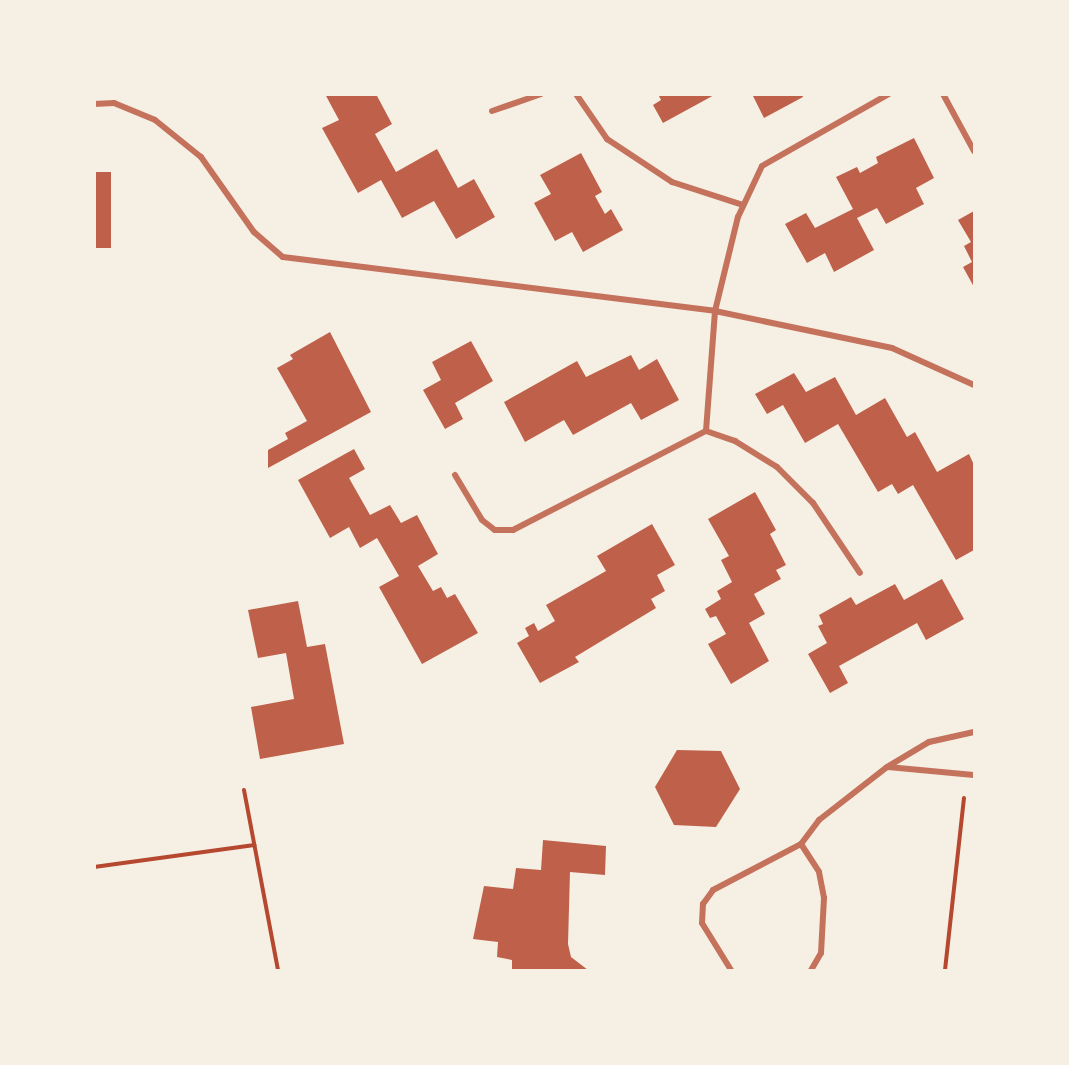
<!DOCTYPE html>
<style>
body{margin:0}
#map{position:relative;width:1069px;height:1065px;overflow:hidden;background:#f6efe4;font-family:Montserrat,sans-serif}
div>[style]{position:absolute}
.building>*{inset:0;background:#bf614a;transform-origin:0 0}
.path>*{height:4px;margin:-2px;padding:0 2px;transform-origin:2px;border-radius:2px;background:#b5482f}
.minor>*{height:6px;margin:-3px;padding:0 3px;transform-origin:3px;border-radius:3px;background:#c5725c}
span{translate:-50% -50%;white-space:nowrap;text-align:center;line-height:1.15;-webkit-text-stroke:5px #f6efe4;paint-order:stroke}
.frame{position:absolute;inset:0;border:96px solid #f6efe4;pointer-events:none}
</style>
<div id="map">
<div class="building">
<i style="clip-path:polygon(325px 94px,376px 94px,392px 124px,375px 134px,396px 172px,437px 149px,458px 188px,474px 179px,495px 217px,456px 239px,434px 201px,402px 218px,381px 180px,358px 193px,322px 128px,339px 120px)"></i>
<i style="clip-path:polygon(658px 94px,716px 94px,663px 123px,653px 105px,661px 100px)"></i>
<i style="clip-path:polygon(752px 94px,802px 94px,803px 97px,764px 118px)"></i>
<i style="clip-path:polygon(914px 138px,934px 178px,916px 188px,924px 204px,886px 224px,877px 208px,857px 218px,874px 250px,834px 272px,825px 253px,807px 263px,785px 224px,806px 213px,815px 228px,853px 209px,836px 177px,857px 167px,860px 173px,878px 163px,876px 157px)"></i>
<i style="clip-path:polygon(581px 153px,602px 192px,595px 196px,605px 214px,611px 209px,623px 230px,583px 252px,572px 232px,555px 241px,534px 203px,551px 194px,540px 175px)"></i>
<i style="left:94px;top:172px;width:17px;height:76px"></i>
<i style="clip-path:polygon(974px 211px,974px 287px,963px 267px,972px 262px,964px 246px,971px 242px,958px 220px)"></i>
<i style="clip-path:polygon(330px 332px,371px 412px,268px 468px,268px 450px,288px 439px,285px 433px,307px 421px,277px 368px,293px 359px,290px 355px)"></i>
<i style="clip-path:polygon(471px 341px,493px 381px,455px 403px,463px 419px,445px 429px,423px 390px,441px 380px,432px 362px)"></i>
<i style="clip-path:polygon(631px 355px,639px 370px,657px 359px,679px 400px,641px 420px,631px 403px,573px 435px,564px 420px,525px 442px,504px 402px,577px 361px,586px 377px)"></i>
<i style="clip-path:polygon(794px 373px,806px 392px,835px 377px,856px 415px,885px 398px,907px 437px,915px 432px,937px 472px,969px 454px,974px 465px,974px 550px,956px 560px,913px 485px,898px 494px,892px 484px,878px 492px,838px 424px,805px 443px,783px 405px,767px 414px,755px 394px)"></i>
<i style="clip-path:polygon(354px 449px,365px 469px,349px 478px,370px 515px,390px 505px,401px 523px,417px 515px,438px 554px,418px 566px,433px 591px,441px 587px,447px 598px,455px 594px,478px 633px,422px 664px,379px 587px,399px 576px,377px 538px,360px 548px,349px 527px,330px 538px,298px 480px)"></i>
<i style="clip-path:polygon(755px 492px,776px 530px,770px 534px,786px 565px,776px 570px,781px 579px,754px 594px,765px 614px,749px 623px,769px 661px,731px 684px,708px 644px,726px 634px,716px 616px,710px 618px,705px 609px,721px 599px,717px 591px,732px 582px,721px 560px,729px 556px,708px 519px)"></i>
<i style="clip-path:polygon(652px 524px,675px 565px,657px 575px,665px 591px,651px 599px,656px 608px,575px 657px,579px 662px,540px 683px,517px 643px,529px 636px,525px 628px,534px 623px,538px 631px,555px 621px,546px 605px,606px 571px,597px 556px)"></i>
<i style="clip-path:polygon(942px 579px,964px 619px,926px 640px,917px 623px,839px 666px,848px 683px,830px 693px,808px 654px,827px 643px,818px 626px,823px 624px,819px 615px,851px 597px,856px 605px,895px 584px,904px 600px)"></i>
<i style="clip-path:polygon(298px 601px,307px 647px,325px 644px,344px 744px,260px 759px,251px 707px,294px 699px,286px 653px,258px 658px,248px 610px)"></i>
<i style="clip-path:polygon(677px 750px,721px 751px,740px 789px,716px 827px,674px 825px,655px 787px)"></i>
<i style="clip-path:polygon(543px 840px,606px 846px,605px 875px,570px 872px,568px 944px,571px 957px,588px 970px,512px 970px,512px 960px,497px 957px,498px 942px,473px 939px,484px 886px,513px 889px,516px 868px,541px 870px)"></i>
</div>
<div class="path">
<i style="left:244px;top:790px;width:183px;rotate:79.3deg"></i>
<i style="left:94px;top:867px;width:162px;rotate:-7.8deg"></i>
<i style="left:945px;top:970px;width:173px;rotate:-83.7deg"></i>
</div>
<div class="minor">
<i style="left:576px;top:94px;width:55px;rotate:55.4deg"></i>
<i style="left:607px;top:139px;width:78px;rotate:33.5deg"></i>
<i style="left:672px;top:182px;width:75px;rotate:17.9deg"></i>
<i style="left:943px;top:94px;width:65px;rotate:61.5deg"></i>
<i style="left:94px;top:104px;width:20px;rotate:-3deg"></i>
<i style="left:114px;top:103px;width:44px;rotate:22.5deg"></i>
<i style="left:155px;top:120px;width:59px;rotate:38.8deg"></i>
<i style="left:201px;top:157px;width:92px;rotate:54.8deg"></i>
<i style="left:254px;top:232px;width:38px;rotate:41deg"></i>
<i style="left:283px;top:257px;width:435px;rotate:7.1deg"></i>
<i style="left:715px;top:311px;width:181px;rotate:11.8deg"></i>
<i style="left:892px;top:348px;width:90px;rotate:24.3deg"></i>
<i style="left:492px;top:111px;width:52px;rotate:-19.1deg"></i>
<i style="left:706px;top:431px;width:31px;rotate:19deg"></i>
<i style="left:735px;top:441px;width:49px;rotate:31.8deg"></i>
<i style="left:777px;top:467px;width:51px;rotate:45deg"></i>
<i style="left:813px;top:503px;width:84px;rotate:56.1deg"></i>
<i style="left:455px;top:475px;width:52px;rotate:59deg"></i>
<i style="left:482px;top:520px;width:16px;rotate:38deg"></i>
<i style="left:495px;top:530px;width:18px"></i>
<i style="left:513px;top:530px;width:217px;rotate:-27.2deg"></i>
<i style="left:706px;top:431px;width:120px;rotate:-85.7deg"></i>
<i style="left:715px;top:311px;width:97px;rotate:-76.3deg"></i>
<i style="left:738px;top:217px;width:56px;rotate:-64.8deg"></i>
<i style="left:762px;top:166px;width:146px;rotate:-29.6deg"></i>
<i style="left:888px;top:767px;width:86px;rotate:5.3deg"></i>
<i style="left:801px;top:844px;width:33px;rotate:57deg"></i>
<i style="left:819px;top:872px;width:26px;rotate:79deg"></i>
<i style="left:824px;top:898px;width:55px;rotate:93.1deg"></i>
<i style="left:821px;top:953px;width:20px;rotate:120deg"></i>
<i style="left:731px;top:970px;width:55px;rotate:-121.7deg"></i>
<i style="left:702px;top:923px;width:19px;rotate:-87deg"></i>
<i style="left:703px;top:904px;width:17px;rotate:-54deg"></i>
<i style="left:713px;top:890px;width:99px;rotate:-27.6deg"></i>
<i style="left:801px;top:844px;width:30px;rotate:-53deg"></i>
<i style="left:819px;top:820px;width:86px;rotate:-37.9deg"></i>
<i style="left:887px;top:767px;width:49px;rotate:-30.8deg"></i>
<i style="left:929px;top:742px;width:46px;rotate:-12.5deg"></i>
</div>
<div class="frame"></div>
</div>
